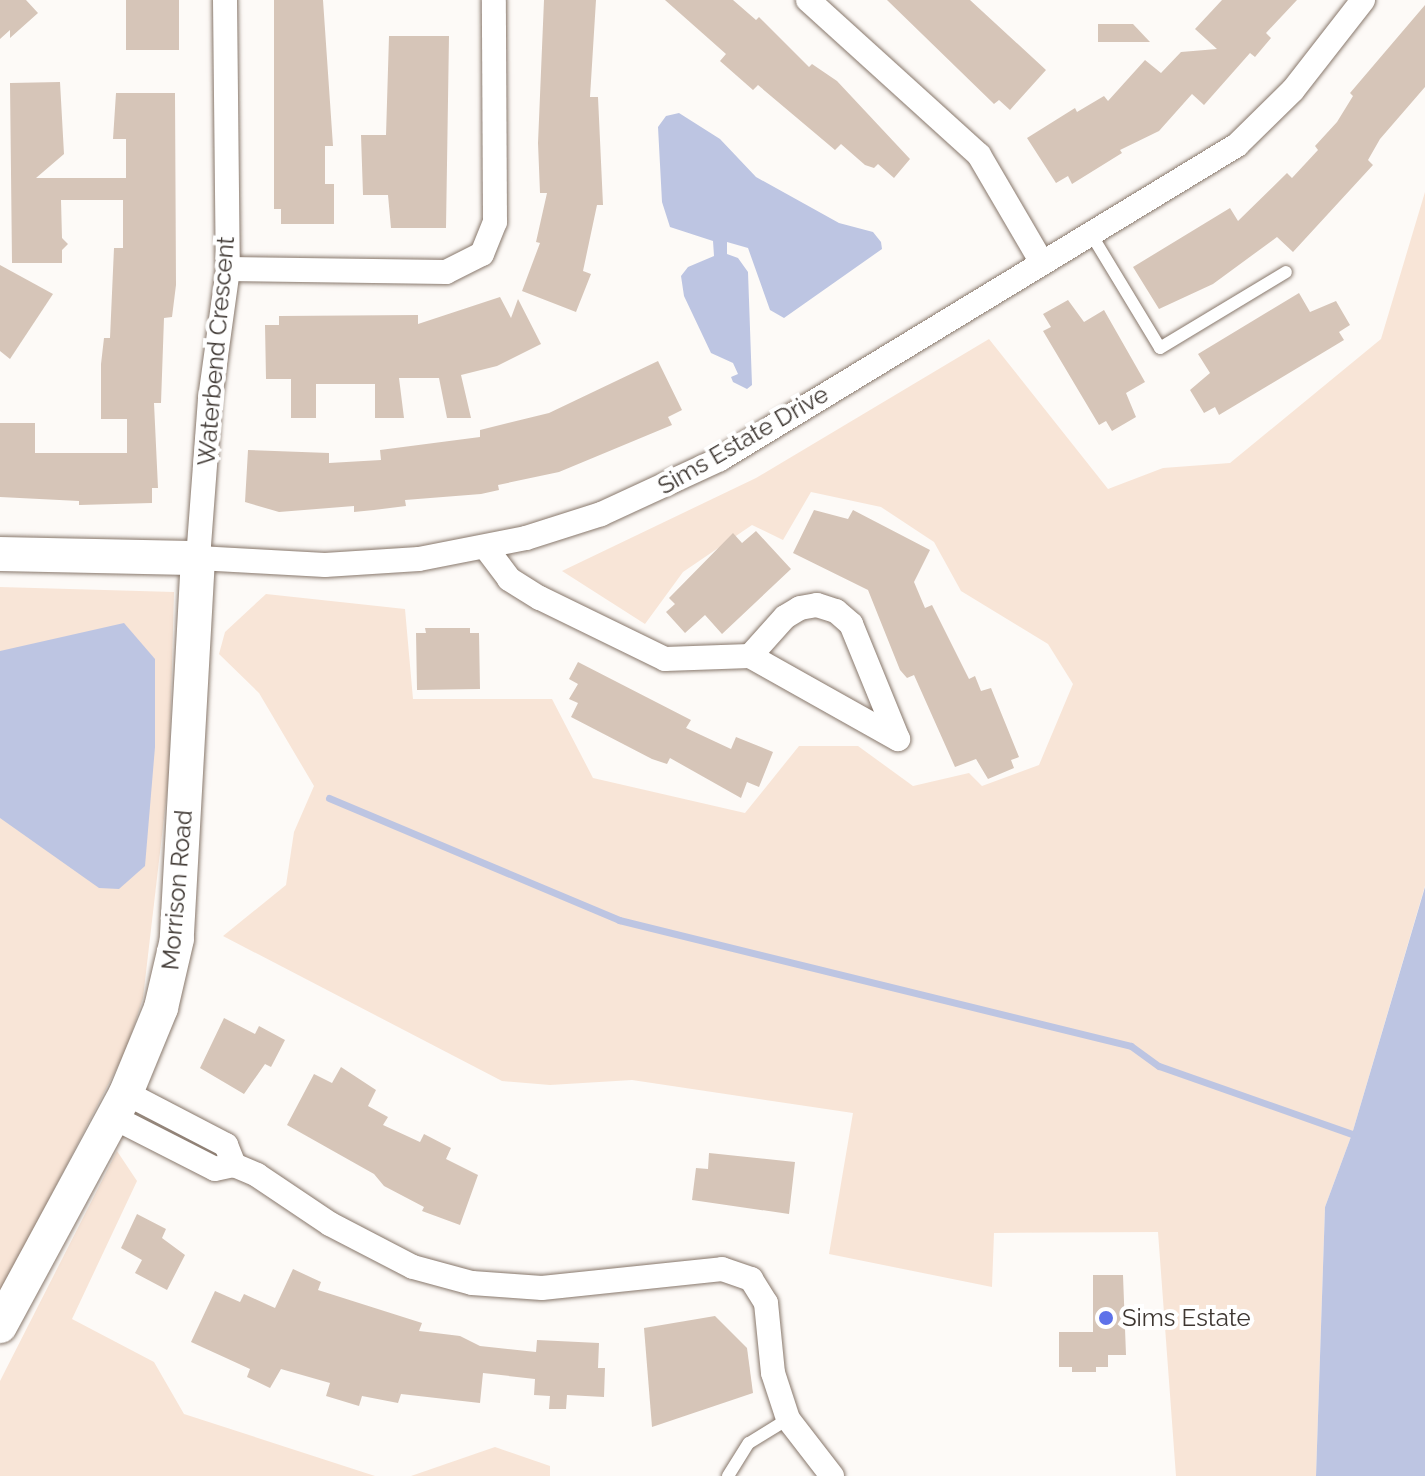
<!DOCTYPE html>
<style>
body{margin:0}
#map{position:relative;width:1425px;height:1476px;overflow:hidden;background:#fdfaf7;font-family:Raleway,sans-serif}
div>[style]{position:absolute}
.green>*{inset:0;background:#f8e5d7}
.water>*{inset:0;background:#bdc5e2}
.stream>*{height:7px;margin:-3.5px;padding:0 3.5px;transform-origin:3.5px;border-radius:3.5px;background:#bdc5e2}
.building>*{inset:0;background:#d6c5b8;transform-origin:0 0}
.roads{filter:drop-shadow(0 0 2px #88786c) drop-shadow(0 0 2px #88786c)}
.lane>*{height:12px;margin:-6px;padding:0 6px;transform-origin:6px;border-radius:6px;background:#fff}
.street>*{height:24px;margin:-12px;padding:0 12px;transform-origin:12px;border-radius:12px;background:#fff}
.secondary>*{height:34px;margin:-17px;padding:0 17px;transform-origin:17px;border-radius:17px;background:#fff}
.dots>*{width:22px;height:22px;translate:-50% -50%;box-sizing:border-box;border:4px solid #fff;border-radius:50%}
span{translate:-50% -50%;white-space:nowrap;text-align:center;line-height:1.15;-webkit-text-stroke:8px #fff;paint-order:stroke}
.street-label{font-size:24px;color:#3e3732}
.poi-label{font-size:24px;color:#3e3732}
.left{translate:0 -50%;text-align:left}
</style>
<div id="map">
<div class="green">
<i style="clip-path:polygon(1425px 192px,1425px 886px,1352px 1134px,1325px 1207px,1316px 1476px,1176px 1476px,1158px 1232px,994px 1233px,992px 1287px,829px 1254px,853px 1113px,632px 1080px,550px 1085px,502px 1081px,223px 936px,286px 885px,294px 832px,314px 786px,259px 693px,219px 654px,225px 632px,266px 594px,405px 609px,413px 699px,552px 699px,593px 778px,745px 813px,799px 746px,858px 746px,913px 786px,969px 773px,982px 786px,1039px 765px,1073px 684px,1048px 644px,961px 591px,934px 542px,881px 507px,811px 492px,783px 540px,752px 525px,683px 572px,645px 624px,562px 571px,756px 478px,989px 339px,1108px 489px,1163px 468px,1230px 463px,1381px 339px)"></i>
<i style="clip-path:polygon(0 587px,174px 592px,169px 775px,143px 998px,126px 1050px,0 1294px)"></i>
<i style="clip-path:polygon(117px 1151px,137px 1181px,72px 1319px,154px 1362px,184px 1414px,375px 1476px,0 1476px,0 1381px)"></i>
<i style="clip-path:polygon(495px 1447px,550px 1466px,550px 1476px,411px 1476px)"></i>
</div>
<div class="water">
<i style="clip-path:polygon(679px 113px,720px 139px,756px 177px,839px 223px,873px 232px,881px 242px,882px 249px,784px 318px,770px 310px,748px 248px,727px 242px,727px 254px,738px 258px,748px 272px,752px 385px,747px 389px,733px 382px,731px 377px,738px 374px,733px 363px,711px 353px,684px 296px,681px 276px,688px 267px,714px 256px,713px 241px,670px 227px,662px 202px,658px 127px,666px 116px)"></i>
<i style="clip-path:polygon(124px 623px,155px 659px,155px 747px,145px 866px,119px 889px,99px 888px,0 818px,0 651px)"></i>
<i style="clip-path:polygon(1425px 887px,1425px 1476px,1316px 1476px,1325px 1207px,1352px 1134px)"></i>
</div>
<div class="stream">
<i style="left:329px;top:798px;width:315px;rotate:22.8deg"></i>
<i style="left:619px;top:920px;width:527px;rotate:13.83deg"></i>
<i style="left:1131px;top:1046px;width:34px;rotate:36deg"></i>
<i style="left:1159px;top:1066px;width:205px;rotate:19.4deg"></i>
</div>
<div class="building">
<i style="clip-path:polygon(0 0,26px 0,38px 13px,10px 38px,10px 30px,0 39px)"></i>
<i style="left:126px;top:0;width:53px;height:50px"></i>
<i style="clip-path:polygon(274px 0,323px 0,333px 146px,325px 146px,325px 184px,334px 184px,334px 224px,281px 224px,281px 209px,274px 209px)"></i>
<i style="clip-path:polygon(544px 0,596px 0,590px 97px,598px 97px,603px 205px,597px 205px,583px 271px,591px 274px,576px 312px,522px 291px,540px 243px,536px 242px,547px 193px,540px 193px,538px 143px)"></i>
<i style="clip-path:polygon(665px 0,733px 0,756px 20px,759px 17px,809px 67px,812px 64px,837px 81px,910px 159px,894px 178px,878px 164px,874px 168px,865px 165px,841px 144px,835px 150px,758px 85px,753px 90px,720px 61px,726px 54px)"></i>
<i style="clip-path:polygon(887px 0,970px 0,1046px 70px,1010px 110px,999px 100px,994px 104px)"></i>
<i style="clip-path:polygon(1222px 0,1297px 0,1266px 33px,1271px 38px,1255px 57px,1250px 53px,1204px 105px,1192px 94px,1159px 131px,1120px 150px,1122px 153px,1072px 184px,1068px 176px,1056px 183px,1027px 138px,1075px 108px,1077px 112px,1104px 96px,1108px 101px,1145px 60px,1161px 73px,1181px 52px,1217px 49px,1195px 29px)"></i>
<i style="clip-path:polygon(1425px 5px,1425px 87px,1380px 139px,1368px 160px,1373px 165px,1293px 252px,1277px 237px,1213px 284px,1159px 309px,1133px 267px,1230px 208px,1238px 221px,1287px 173px,1292px 178px,1318px 150px,1315px 146px,1337px 122px,1353px 96px,1350px 93px)"></i>
<i style="clip-path:polygon(1098px 24px,1133px 24px,1150px 42px,1098px 42px)"></i>
<i style="clip-path:polygon(389px 36px,449px 36px,446px 228px,391px 228px,388px 195px,363px 195px,361px 135px,386px 135px)"></i>
<i style="clip-path:polygon(60px 82px,64px 154px,36px 178px,126px 178px,126px 139px,113px 139px,116px 93px,175px 93px,176px 285px,172px 317px,164px 318px,161px 403px,154px 403px,158px 488px,152px 488px,152px 503px,79px 505px,79px 501px,0 497px,0 423px,35px 423px,35px 453px,127px 453px,127px 419px,101px 419px,101px 364px,104px 338px,110px 338px,114px 248px,123px 248px,123px 200px,61px 200px,62px 238px,68px 244px,62px 250px,62px 263px,12px 263px,10px 83px)"></i>
<i style="clip-path:polygon(0 265px,53px 294px,10px 359px,0 351px)"></i>
<i style="clip-path:polygon(1299px 293px,1310px 312px,1336px 301px,1350px 325px,1339px 332px,1344px 340px,1219px 415px,1215px 407px,1204px 413px,1190px 390px,1210px 373px,1198px 354px)"></i>
<i style="clip-path:polygon(500px 297px,511px 318px,518px 299px,541px 344px,497px 366px,461px 375px,471px 418px,447px 418px,439px 378px,399px 378px,404px 418px,375px 418px,375px 384px,316px 384px,316px 418px,291px 418px,291px 379px,266px 379px,265px 325px,279px 325px,279px 316px,418px 315px,418px 324px)"></i>
<i style="clip-path:polygon(1068px 300px,1084px 322px,1104px 310px,1145px 382px,1126px 393px,1136px 417px,1112px 431px,1106px 421px,1099px 425px,1043px 331px,1051px 327px,1043px 314px)"></i>
<i style="clip-path:polygon(658px 361px,682px 410px,668px 417px,672px 425px,559px 472px,498px 485px,499px 490px,481px 494px,405px 500px,406px 506px,374px 510px,354px 512px,354px 506px,279px 512px,245px 502px,248px 450px,329px 453px,329px 463px,381px 460px,380px 450px,480px 437px,480px 430px,549px 413px)"></i>
<i style="clip-path:polygon(814px 510px,848px 519px,853px 510px,930px 550px,914px 582px,925px 608px,932px 605px,969px 679px,975px 676px,981px 691px,991px 688px,1019px 757px,1011px 760px,1014px 768px,988px 779px,976px 759px,955px 767px,914px 675px,907px 678px,900px 670px,868px 590px,793px 553px)"></i>
<i style="clip-path:polygon(756px 531px,791px 569px,722px 634px,705px 615px,685px 633px,666px 612px,675px 604px,669px 598px,733px 533px,742px 543px)"></i>
<i style="clip-path:polygon(425px 628px,470px 628px,470px 633px,479px 633px,480px 689px,417px 690px,416px 633px,426px 633px)"></i>
<i style="clip-path:polygon(578px 662px,691px 720px,686px 728px,731px 749px,736px 737px,773px 752px,759px 787px,747px 782px,741px 798px,670px 758px,667px 764px,652px 759px,571px 717px,578px 703px,569px 699px,578px 684px,569px 679px)"></i>
<i style="clip-path:polygon(224px 1018px,255px 1034px,259px 1026px,285px 1040px,271px 1067px,265px 1064px,244px 1094px,200px 1068px)"></i>
<i style="clip-path:polygon(341px 1067px,376px 1090px,368px 1106px,388px 1117px,383px 1125px,420px 1142px,424px 1134px,451px 1148px,446px 1159px,478px 1175px,460px 1225px,422px 1211px,424px 1207px,384px 1186px,374px 1174px,287px 1125px,314px 1074px,332px 1083px)"></i>
<i style="clip-path:polygon(709px 1153px,795px 1162px,789px 1214px,692px 1200px,696px 1168px,708px 1169px)"></i>
<i style="clip-path:polygon(137px 1214px,166px 1229px,162px 1238px,185px 1255px,167px 1290px,135px 1273px,142px 1260px,121px 1248px)"></i>
<i style="clip-path:polygon(293px 1269px,321px 1282px,318px 1290px,422px 1323px,419px 1331px,460px 1336px,480px 1346px,536px 1352px,537px 1340px,599px 1343px,598px 1368px,605px 1368px,604px 1397px,567px 1395px,566px 1409px,549px 1409px,550px 1396px,534px 1395px,535px 1379px,483px 1373px,480px 1403px,401px 1394px,398px 1403px,362px 1396px,359px 1406px,326px 1396px,330px 1383px,281px 1369px,270px 1388px,247px 1377px,250px 1369px,191px 1342px,215px 1291px,240px 1302px,244px 1294px,275px 1308px)"></i>
<i style="clip-path:polygon(1093px 1275px,1123px 1275px,1126px 1355px,1108px 1355px,1108px 1367px,1096px 1367px,1096px 1372px,1072px 1372px,1072px 1367px,1059px 1367px,1059px 1332px,1093px 1332px)"></i>
<i style="clip-path:polygon(715px 1316px,747px 1348px,753px 1393px,652px 1427px,644px 1328px)"></i>
</div>
<div class="roads">
<div class="lane">
<i style="left:1091px;top:234px;width:133px;rotate:58.8deg"></i>
<i style="left:1160px;top:348px;width:147px;rotate:-31.1deg"></i>
<i style="left:728px;top:1476px;width:39px;rotate:-58deg"></i>
<i style="left:749px;top:1443px;width:46px;rotate:-31.6deg"></i>
</div>
<div class="street">
<i style="left:225px;top:0;width:269px;rotate:89.4deg"></i>
<i style="left:228px;top:269px;width:131px;rotate:97.9deg"></i>
<i style="left:210px;top:399px;width:159px;rotate:94.3deg"></i>
<i style="left:198px;top:558px;width:127px;rotate:3.2deg"></i>
<i style="left:325px;top:565px;width:94px;rotate:-3.7deg"></i>
<i style="left:419px;top:559px;width:109px;rotate:-11.1deg"></i>
<i style="left:526px;top:538px;width:79px;rotate:-17.7deg"></i>
<i style="left:601px;top:514px;width:131px;rotate:-24.8deg"></i>
<i style="left:720px;top:459px;width:605px;rotate:-31.27deg"></i>
<i style="left:1237px;top:145px;width:78px;rotate:-44.5deg"></i>
<i style="left:1293px;top:90px;width:114px;rotate:-52.1deg"></i>
<i style="left:808px;top:0;width:231px;rotate:42.2deg"></i>
<i style="left:979px;top:155px;width:125px;rotate:59.7deg"></i>
<i style="left:228px;top:269px;width:218px;rotate:0.8deg"></i>
<i style="left:446px;top:272px;width:40px;rotate:-26.6deg"></i>
<i style="left:482px;top:254px;width:35px;rotate:-68deg"></i>
<i style="left:495px;top:222px;width:222px;rotate:-90.3deg"></i>
<i style="left:486px;top:548px;width:39px;rotate:53deg"></i>
<i style="left:509px;top:579px;width:36px;rotate:32deg"></i>
<i style="left:540px;top:598px;width:139px;rotate:26deg"></i>
<i style="left:665px;top:659px;width:85px;rotate:-2deg"></i>
<i style="left:750px;top:656px;width:170px;rotate:29.3deg"></i>
<i style="left:750px;top:656px;width:52px;rotate:-48.1deg"></i>
<i style="left:785px;top:617px;width:17px;rotate:-31deg"></i>
<i style="left:800px;top:608px;width:17px;rotate:-10deg"></i>
<i style="left:817px;top:605px;width:20px;rotate:18deg"></i>
<i style="left:836px;top:611px;width:20px;rotate:41deg"></i>
<i style="left:851px;top:624px;width:124px;rotate:67.8deg"></i>
<i style="left:126px;top:1093px;width:113px;rotate:27.5deg"></i>
<i style="left:226px;top:1145px;width:22px;rotate:68deg"></i>
<i style="left:113px;top:1117px;width:114px;rotate:27deg"></i>
<i style="left:215px;top:1169px;width:19px;rotate:-12deg"></i>
<i style="left:234px;top:1165px;width:25px;rotate:23deg"></i>
<i style="left:257px;top:1175px;width:88px;rotate:33.9deg"></i>
<i style="left:330px;top:1224px;width:93px;rotate:27.4deg"></i>
<i style="left:413px;top:1267px;width:61px;rotate:15.2deg"></i>
<i style="left:472px;top:1283px;width:70px;rotate:4.1deg"></i>
<i style="left:542px;top:1288px;width:181px;rotate:-6deg"></i>
<i style="left:722px;top:1269px;width:31px;rotate:19deg"></i>
<i style="left:751px;top:1279px;width:28px;rotate:58deg"></i>
<i style="left:766px;top:1303px;width:70px;rotate:84.3deg"></i>
<i style="left:773px;top:1373px;width:48px;rotate:71.9deg"></i>
<i style="left:788px;top:1419px;width:72px;rotate:52.3deg"></i>
</div>
<div class="secondary">
<i style="left:0;top:554px;width:198px;rotate:1.2deg"></i>
<i style="left:198px;top:558px;width:382px;rotate:93.2deg"></i>
<i style="left:177px;top:939px;width:71px;rotate:103.1deg"></i>
<i style="left:161px;top:1008px;width:92px;rotate:112.4deg"></i>
<i style="left:126px;top:1093px;width:265px;rotate:118.4deg"></i>
</div>
</div>
<div class="dots">
<i style="left:1106px;top:1318px;background:#5e72e9"></i>
</div>
<div class="street-label">
<span style="left:216px;top:351px;rotate:-85deg">Waterbend Crescent</span>
<span style="left:743px;top:440px;rotate:-30deg">Sims Estate Drive</span>
<span style="left:177px;top:890px;rotate:-85deg">Morrison Road</span>
</div>
<div class="poi-label">
<span class="left" style="left:1122px;top:1318px">Sims Estate</span>
</div>
</div>
